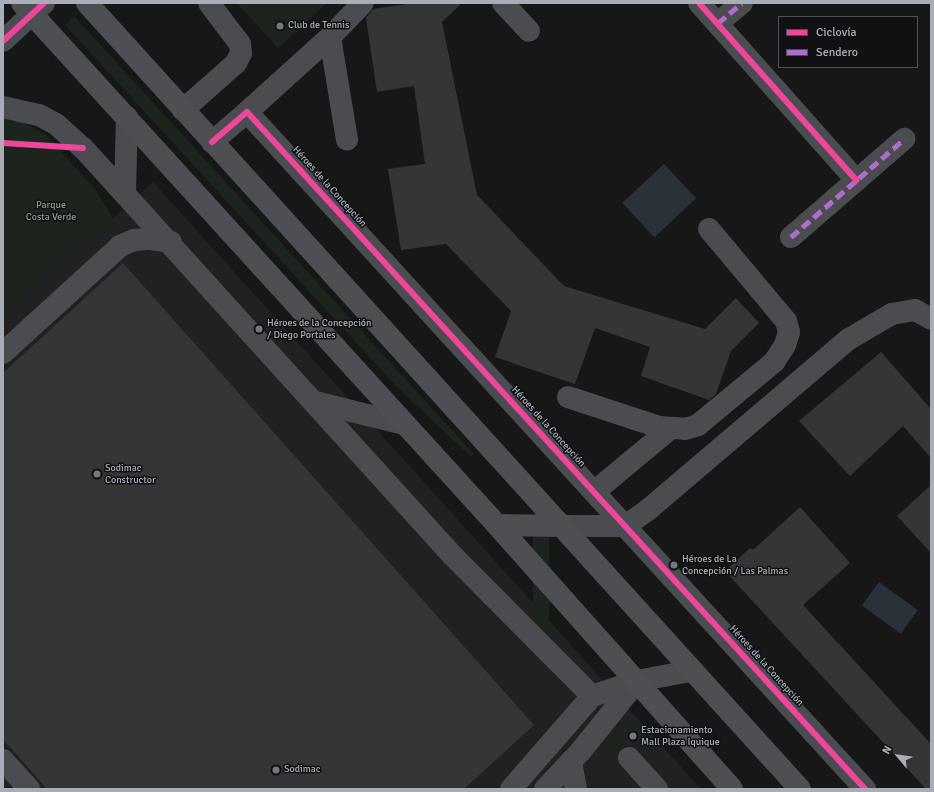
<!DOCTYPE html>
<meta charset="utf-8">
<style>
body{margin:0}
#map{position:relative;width:934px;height:792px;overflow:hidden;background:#171717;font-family:Signika,sans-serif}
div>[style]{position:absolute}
.built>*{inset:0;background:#212123}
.green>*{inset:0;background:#1d241e;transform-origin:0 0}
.water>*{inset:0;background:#2a3239;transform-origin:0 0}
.building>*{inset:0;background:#353536}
.minor>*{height:22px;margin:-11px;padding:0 11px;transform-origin:11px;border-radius:11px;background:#4b4c50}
.major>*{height:22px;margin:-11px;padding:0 11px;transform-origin:11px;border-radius:11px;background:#4d4f52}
.quiet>*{height:5px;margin-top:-2.5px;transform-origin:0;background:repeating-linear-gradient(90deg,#b06ccc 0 10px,transparent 0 15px)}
.cycleway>*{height:6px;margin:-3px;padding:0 3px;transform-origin:3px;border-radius:3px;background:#ed469a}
.dots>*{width:11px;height:11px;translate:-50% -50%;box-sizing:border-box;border:2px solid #111113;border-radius:50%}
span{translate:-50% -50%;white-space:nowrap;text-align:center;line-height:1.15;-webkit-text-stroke:3px #111113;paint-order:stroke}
.poi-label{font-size:10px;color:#a8adb8}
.left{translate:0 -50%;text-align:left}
.street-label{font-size:10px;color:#a8adb8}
.park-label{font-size:10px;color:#7fa381}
.frame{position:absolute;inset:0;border:4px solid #a8adb8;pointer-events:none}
.legend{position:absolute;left:778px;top:16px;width:140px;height:52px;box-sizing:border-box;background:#111113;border:1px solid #4d4f55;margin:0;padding:5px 7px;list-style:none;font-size:12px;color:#a8adb8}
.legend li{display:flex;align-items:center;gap:8px;height:20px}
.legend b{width:20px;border:1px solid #4d4f55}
.north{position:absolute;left:878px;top:736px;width:40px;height:40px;-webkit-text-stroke:3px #111113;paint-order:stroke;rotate:299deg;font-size:11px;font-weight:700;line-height:16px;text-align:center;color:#a8adb8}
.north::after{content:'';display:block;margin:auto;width:14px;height:18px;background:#a8adb8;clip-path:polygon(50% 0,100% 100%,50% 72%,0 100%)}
</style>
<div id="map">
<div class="built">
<i style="clip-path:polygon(153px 182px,701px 789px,3px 789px,3px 317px)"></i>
</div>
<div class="green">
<i style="clip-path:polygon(237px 3px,327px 3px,278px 48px)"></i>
<i style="clip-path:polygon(74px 16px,474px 454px,471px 457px,396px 386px,65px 25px)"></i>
<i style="clip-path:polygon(3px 113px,8px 113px,46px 135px,95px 189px,113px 218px,3px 317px)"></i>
<i style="left:533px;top:535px;width:16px;height:128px"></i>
<i style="clip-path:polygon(635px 719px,657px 741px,647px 750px,635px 737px,613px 757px,605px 748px)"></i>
</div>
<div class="water">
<i style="left:664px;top:164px;width:47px;height:57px;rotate:47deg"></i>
<i style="left:879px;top:582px;width:48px;height:29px;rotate:36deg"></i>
</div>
<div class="building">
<i style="clip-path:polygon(415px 3px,462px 3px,442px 22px,477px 195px,564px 286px,705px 329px,736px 298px,759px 323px,731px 351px,716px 394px,709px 400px,641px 376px,650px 347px,595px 328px,575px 384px,495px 357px,511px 311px,446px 244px,401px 250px,388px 169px,425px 164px,414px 86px,377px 92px,366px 18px,373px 9px)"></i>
<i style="clip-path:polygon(123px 263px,534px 725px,464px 789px,47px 789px,3px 739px,3px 373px)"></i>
<i style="clip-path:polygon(881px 352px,931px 409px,931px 458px,903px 426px,850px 476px,799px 421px)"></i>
<i style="clip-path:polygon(931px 485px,931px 553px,897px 516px)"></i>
<i style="clip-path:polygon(800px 507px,850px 563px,803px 605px,931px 744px,931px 789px,926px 789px,725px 571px,750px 548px,753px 550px)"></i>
</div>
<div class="minor">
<i style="left:503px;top:3px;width:38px;rotate:47deg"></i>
<i style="left:699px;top:3px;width:237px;rotate:48.4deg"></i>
<i style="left:718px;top:23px;width:31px;rotate:-40deg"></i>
<i style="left:330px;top:37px;width:104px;rotate:80.6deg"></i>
<i style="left:3px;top:41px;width:56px;rotate:-42.8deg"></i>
<i style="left:3px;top:107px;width:37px;rotate:13deg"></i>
<i style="left:39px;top:115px;width:19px;rotate:28deg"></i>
<i style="left:56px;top:124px;width:36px;rotate:42deg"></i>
<i style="left:83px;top:148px;width:549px;rotate:47.8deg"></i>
<i style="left:452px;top:555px;width:199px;rotate:45.2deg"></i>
<i style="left:183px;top:110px;width:71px;rotate:-41.6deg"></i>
<i style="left:236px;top:63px;width:11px;rotate:-63deg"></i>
<i style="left:241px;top:53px;width:9px;rotate:-96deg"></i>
<i style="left:240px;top:44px;width:51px;rotate:-127.1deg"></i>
<i style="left:247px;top:112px;width:112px;rotate:-42.1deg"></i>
<i style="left:330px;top:37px;width:47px;rotate:-45.9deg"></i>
<i style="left:212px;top:142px;width:46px;rotate:-40.6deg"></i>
<i style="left:247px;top:112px;width:917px;rotate:47.61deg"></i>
<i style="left:125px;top:192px;width:75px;rotate:-88.5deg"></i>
<i style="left:791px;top:237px;width:150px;rotate:-40.9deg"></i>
<i style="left:3px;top:353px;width:159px;rotate:-42.4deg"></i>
<i style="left:120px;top:246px;width:15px;rotate:-23deg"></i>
<i style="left:134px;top:240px;width:16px;rotate:-4deg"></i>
<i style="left:150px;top:239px;width:21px;rotate:8deg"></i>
<i style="left:568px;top:397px;width:96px;rotate:18.2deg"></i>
<i style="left:659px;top:427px;width:26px;rotate:4deg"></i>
<i style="left:685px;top:429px;width:14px;rotate:-17deg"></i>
<i style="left:698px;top:425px;width:99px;rotate:-39.7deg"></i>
<i style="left:774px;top:362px;width:20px;rotate:-57deg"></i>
<i style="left:785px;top:345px;width:14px;rotate:-73deg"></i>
<i style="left:789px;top:332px;width:11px;rotate:-105deg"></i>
<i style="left:786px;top:321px;width:120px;rotate:-129.9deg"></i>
<i style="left:315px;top:402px;width:92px;rotate:13.9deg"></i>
<i style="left:594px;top:492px;width:99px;rotate:-39.7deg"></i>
<i style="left:563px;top:526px;width:62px"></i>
<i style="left:625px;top:526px;width:29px;rotate:-35deg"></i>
<i style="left:649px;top:509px;width:262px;rotate:-40.4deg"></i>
<i style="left:849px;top:339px;width:50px;rotate:-30.2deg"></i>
<i style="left:892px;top:314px;width:23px;rotate:-10deg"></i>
<i style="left:915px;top:310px;width:18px;rotate:29deg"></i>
<i style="left:629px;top:758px;width:42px;rotate:47.9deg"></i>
<i style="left:3px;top:760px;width:39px;rotate:48deg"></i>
<i style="left:571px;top:761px;width:28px;rotate:80deg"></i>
<i style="left:511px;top:789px;width:123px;rotate:-48.9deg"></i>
<i style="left:592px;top:696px;width:47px;rotate:-18.4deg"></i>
<i style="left:637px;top:681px;width:54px;rotate:-10.7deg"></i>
<i style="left:545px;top:789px;width:51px;rotate:-46.6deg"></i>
<i style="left:580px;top:752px;width:91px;rotate:-51.2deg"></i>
</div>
<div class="major">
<i style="left:22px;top:3px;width:706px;rotate:47.7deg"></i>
<i style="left:497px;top:525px;width:353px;rotate:48.3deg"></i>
<i style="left:87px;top:3px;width:1061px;rotate:47.79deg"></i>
<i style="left:497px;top:525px;width:66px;rotate:0.9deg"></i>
</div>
<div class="quiet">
<i style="left:718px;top:23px;width:31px;rotate:-40deg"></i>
<i style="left:791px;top:237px;width:150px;rotate:-40.9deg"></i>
</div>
<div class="cycleway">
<i style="left:699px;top:3px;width:237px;rotate:48.4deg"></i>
<i style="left:3px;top:41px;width:56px;rotate:-42.8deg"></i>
<i style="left:212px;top:142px;width:46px;rotate:-40.6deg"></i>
<i style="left:247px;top:112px;width:917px;rotate:47.61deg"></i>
<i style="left:3px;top:143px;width:80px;rotate:3.6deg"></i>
</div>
<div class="dots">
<i style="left:280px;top:26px;background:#757880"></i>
<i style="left:259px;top:329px;background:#757880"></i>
<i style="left:97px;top:474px;background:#757880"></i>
<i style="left:674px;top:565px;background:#757880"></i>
<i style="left:633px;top:736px;background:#757880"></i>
<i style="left:276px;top:770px;background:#757880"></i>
</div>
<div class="poi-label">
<span class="left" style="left:288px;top:26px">Club de Tennis</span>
<span class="left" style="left:267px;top:329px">Héroes de la Concepción<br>/ Diego Portales</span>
<span class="left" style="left:105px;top:474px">Sodimac<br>Constructor</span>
<span class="left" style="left:682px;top:565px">Héroes de La<br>Concepción / Las Palmas</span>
<span class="left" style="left:641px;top:736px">Estacionamiento<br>Mall Plaza Iquique</span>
<span class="left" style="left:284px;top:770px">Sodimac</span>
</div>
<div class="street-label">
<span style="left:329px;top:187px;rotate:48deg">Héroes de la Concepción</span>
<span style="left:548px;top:427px;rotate:48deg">Héroes de la Concepción</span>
<span style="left:766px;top:666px;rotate:48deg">Héroes de la Concepción</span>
</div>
<div class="park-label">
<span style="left:51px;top:211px">Parque<br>Costa Verde</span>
</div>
<div class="frame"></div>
<ul class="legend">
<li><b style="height:5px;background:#ed469a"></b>Ciclovía</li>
<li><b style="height:5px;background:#b06ccc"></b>Sendero</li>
</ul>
<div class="north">N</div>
</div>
